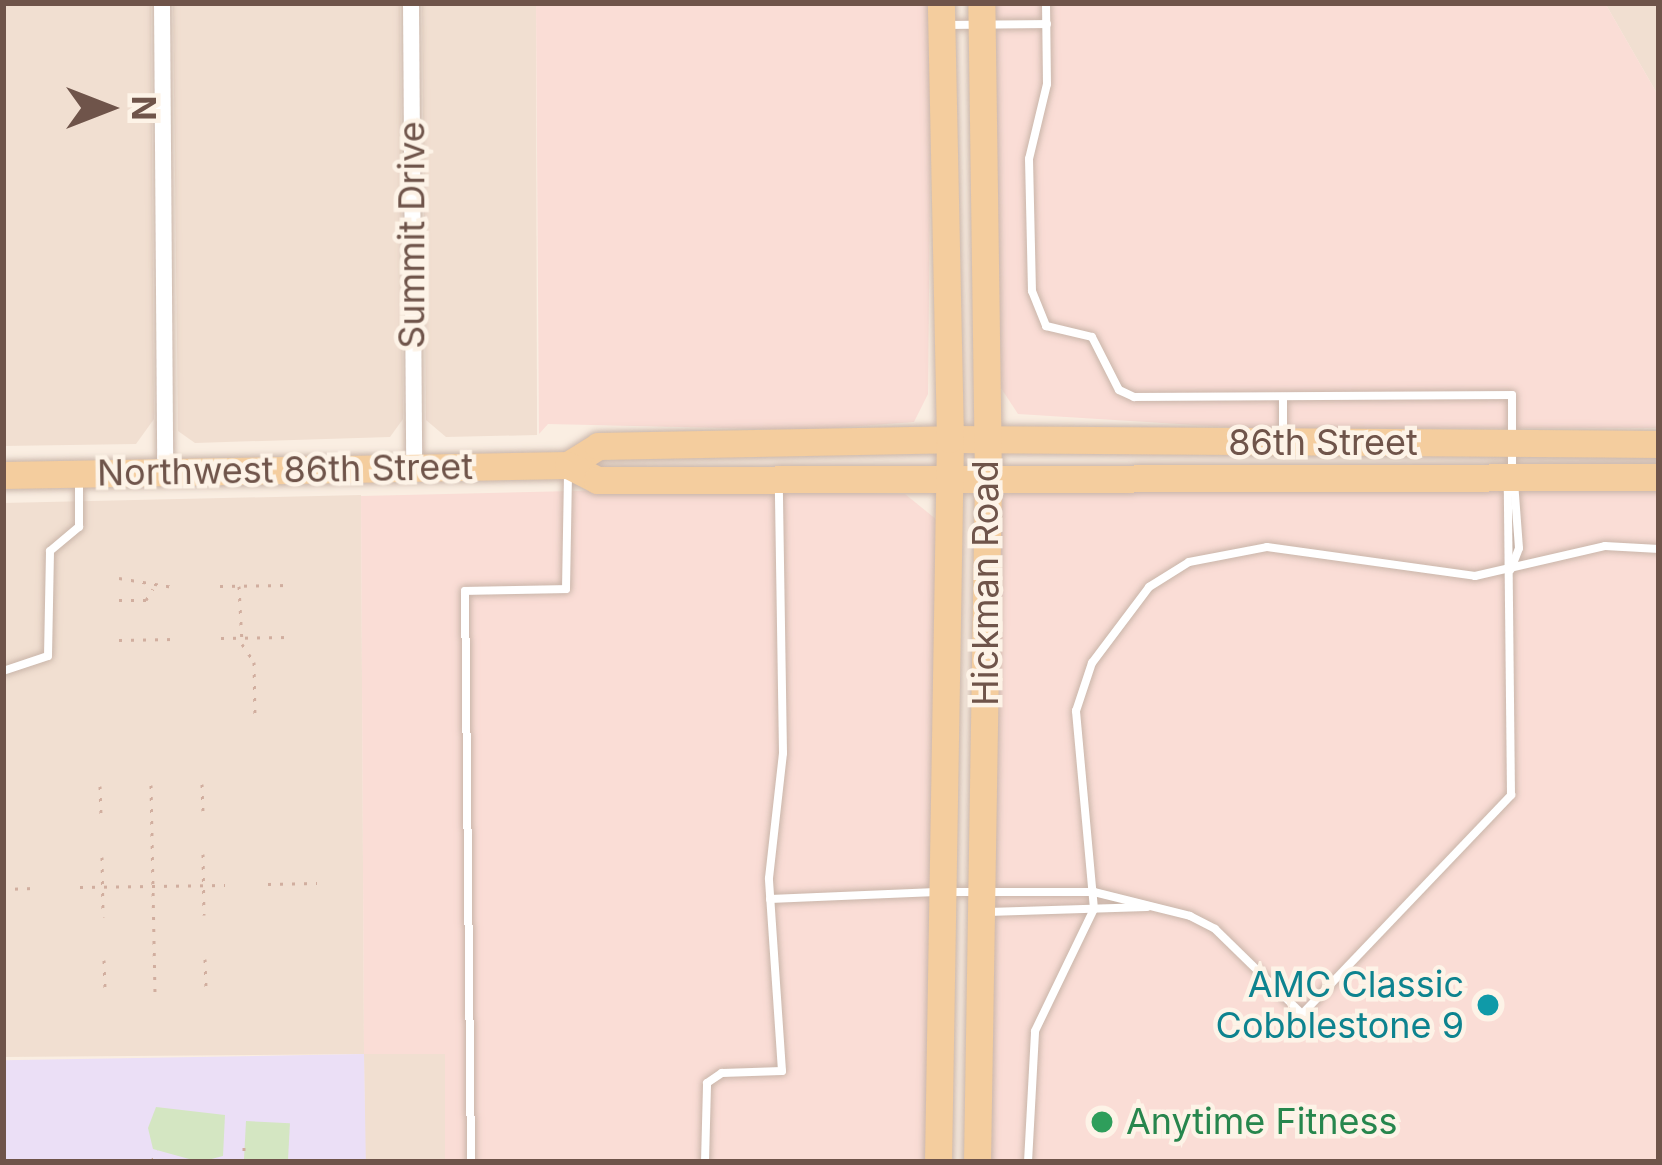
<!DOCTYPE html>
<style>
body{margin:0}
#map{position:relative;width:1662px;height:1165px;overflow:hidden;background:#faeee2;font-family:Inter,sans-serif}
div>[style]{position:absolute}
.residential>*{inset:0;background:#f1dfd1}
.commercial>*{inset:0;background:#faddd6;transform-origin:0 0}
.education>*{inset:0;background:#ebdff6;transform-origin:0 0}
.green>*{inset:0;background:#d4e6c2;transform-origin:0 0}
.path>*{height:3px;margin-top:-1.5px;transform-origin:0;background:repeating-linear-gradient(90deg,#d1ae9f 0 3px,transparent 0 12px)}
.roads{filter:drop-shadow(0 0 3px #c9b5a9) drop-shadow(0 0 3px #c9b5a9)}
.lane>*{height:8px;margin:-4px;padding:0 4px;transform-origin:4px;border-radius:4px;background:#fff}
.street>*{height:16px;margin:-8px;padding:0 8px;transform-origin:8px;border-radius:8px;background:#fff}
.primary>*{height:27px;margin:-13.5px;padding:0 13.5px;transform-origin:13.5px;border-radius:13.5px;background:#f4cd9e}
.dots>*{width:33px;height:33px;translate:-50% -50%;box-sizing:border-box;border:6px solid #fdf3e7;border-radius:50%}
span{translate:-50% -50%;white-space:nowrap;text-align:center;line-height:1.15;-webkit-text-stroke:9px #fdf3e7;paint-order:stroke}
.street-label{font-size:36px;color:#6f544a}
.culture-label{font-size:36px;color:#0d838f}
.right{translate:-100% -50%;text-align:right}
.leisure-label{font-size:36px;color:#27864d}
.left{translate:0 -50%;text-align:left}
.frame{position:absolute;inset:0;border:6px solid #6f544a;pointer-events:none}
.north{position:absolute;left:48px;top:48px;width:120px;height:120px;-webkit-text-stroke:9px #fdf3e7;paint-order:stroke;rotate:90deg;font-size:33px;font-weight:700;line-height:48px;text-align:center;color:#6f544a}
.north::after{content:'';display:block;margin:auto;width:42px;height:54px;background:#6f544a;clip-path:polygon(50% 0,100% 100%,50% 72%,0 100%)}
</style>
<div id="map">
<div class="residential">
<i style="clip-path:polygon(3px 3px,151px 3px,154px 419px,136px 444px,3px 446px)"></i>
<i style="clip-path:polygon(173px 3px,400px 3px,403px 419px,390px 437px,195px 443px,178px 431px)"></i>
<i style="clip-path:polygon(422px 3px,536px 3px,537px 435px,446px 437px,426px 420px)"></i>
<i style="clip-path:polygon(1605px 3px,1659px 3px,1659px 97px)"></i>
<i style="clip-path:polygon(361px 495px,364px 1053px,445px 1054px,445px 1162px,365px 1162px,364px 1054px,3px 1057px,3px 503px)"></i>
</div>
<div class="commercial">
<i style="clip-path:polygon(536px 3px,932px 3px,928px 394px,914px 422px,807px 430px,548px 424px,539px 434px)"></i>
<i style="clip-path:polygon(992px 3px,1605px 3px,1659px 97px,1659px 428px,1259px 429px,1018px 414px,999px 385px)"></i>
<i style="left:1659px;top:477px;width:685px;height:671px;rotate:90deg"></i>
<i style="clip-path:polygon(662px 489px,905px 494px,937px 520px,929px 1162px,445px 1162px,445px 1054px,364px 1054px,361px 496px)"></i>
</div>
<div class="education">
<i style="left:364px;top:1054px;width:108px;height:361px;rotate:89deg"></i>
</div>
<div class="green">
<i style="clip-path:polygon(156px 1107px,225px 1115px,223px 1156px,200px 1162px,153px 1149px,148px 1128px)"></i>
<i style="left:246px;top:1121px;width:44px;height:41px;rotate:3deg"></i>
</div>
<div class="path">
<i style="left:119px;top:578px;width:55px;rotate:9.5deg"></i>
<i style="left:220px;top:586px;width:69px;rotate:-0.8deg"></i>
<i style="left:239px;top:586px;width:58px;rotate:87deg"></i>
<i style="left:242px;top:644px;width:22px;rotate:56deg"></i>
<i style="left:254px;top:662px;width:58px;rotate:89deg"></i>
<i style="left:119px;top:600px;width:27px"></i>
<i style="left:146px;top:600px;width:13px;rotate:-58deg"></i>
<i style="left:221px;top:638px;width:68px;rotate:-0.8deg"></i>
<i style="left:119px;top:640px;width:55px;rotate:-1deg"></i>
<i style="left:202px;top:784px;width:27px;rotate:88deg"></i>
<i style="left:151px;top:785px;width:207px;rotate:88.9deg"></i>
<i style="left:100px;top:786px;width:28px;rotate:88deg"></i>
<i style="left:203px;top:854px;width:61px;rotate:89.1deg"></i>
<i style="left:102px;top:857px;width:60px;rotate:89deg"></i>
<i style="left:268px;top:884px;width:49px;rotate:-1.2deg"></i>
<i style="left:80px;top:887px;width:145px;rotate:-0.8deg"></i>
<i style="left:3px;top:889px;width:32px;rotate:-2deg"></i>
<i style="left:205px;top:959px;width:32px;rotate:88deg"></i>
<i style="left:104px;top:960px;width:32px;rotate:88deg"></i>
<i style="left:152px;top:1161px;width:12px;rotate:-66deg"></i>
<i style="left:216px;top:1162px;width:5px;rotate:-79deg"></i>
<i style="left:244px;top:1162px;width:16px;rotate:-90deg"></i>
</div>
<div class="roads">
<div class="lane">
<i style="left:1046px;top:3px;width:81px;rotate:89.3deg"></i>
<i style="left:1047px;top:84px;width:77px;rotate:103.5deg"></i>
<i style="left:1029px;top:159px;width:132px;rotate:88.7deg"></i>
<i style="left:1032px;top:291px;width:38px;rotate:68deg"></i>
<i style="left:1046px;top:326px;width:47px;rotate:13.4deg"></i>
<i style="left:1092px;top:337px;width:59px;rotate:63deg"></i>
<i style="left:1119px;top:390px;width:17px;rotate:25deg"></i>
<i style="left:1134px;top:397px;width:378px;rotate:-0.3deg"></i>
<i style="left:1512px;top:395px;width:79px;rotate:90deg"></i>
<i style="left:949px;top:25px;width:98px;rotate:-0.6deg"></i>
<i style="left:1283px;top:438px;width:41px;rotate:-90deg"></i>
<i style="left:1511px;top:569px;width:22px;rotate:-69deg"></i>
<i style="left:1519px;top:548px;width:66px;rotate:-94.3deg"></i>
<i style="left:3px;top:671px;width:47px;rotate:-18.4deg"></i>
<i style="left:48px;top:656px;width:105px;rotate:-88.9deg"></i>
<i style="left:50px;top:551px;width:38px;rotate:-40deg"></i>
<i style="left:79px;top:527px;width:45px;rotate:-90deg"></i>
<i style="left:951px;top:892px;width:143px"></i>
<i style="left:1094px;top:892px;width:99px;rotate:14deg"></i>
<i style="left:1190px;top:916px;width:28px;rotate:27deg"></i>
<i style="left:1215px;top:929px;width:122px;rotate:44.3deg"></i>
<i style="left:1302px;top:1014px;width:303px;rotate:-46.3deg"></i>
<i style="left:1511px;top:795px;width:308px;rotate:-90.6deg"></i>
<i style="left:770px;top:899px;width:166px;rotate:-2.4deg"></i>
<i style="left:988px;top:912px;width:159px;rotate:-1.8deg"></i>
<i style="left:471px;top:1162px;width:571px;rotate:-90.6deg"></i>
<i style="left:465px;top:591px;width:101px;rotate:-1.1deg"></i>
<i style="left:566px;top:589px;width:118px;rotate:-89deg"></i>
<i style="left:705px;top:1162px;width:79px;rotate:-88.5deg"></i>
<i style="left:707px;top:1083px;width:18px;rotate:-34deg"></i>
<i style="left:722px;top:1073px;width:60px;rotate:-1.9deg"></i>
<i style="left:782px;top:1071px;width:193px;rotate:-93.9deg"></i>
<i style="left:769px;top:878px;width:126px;rotate:-83.6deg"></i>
<i style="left:783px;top:753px;width:265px;rotate:-90.9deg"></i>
<i style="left:1028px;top:1162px;width:131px;rotate:-86.9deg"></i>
<i style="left:1035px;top:1031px;width:136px;rotate:-64.2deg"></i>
<i style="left:1094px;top:909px;width:199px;rotate:-95.2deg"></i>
<i style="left:1076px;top:711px;width:51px;rotate:-71.6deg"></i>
<i style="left:1092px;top:663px;width:95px;rotate:-53.1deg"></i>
<i style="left:1149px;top:587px;width:47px;rotate:-32deg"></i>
<i style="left:1189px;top:562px;width:79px;rotate:-10.9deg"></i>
<i style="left:1267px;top:547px;width:210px;rotate:7.9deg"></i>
<i style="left:1475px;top:576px;width:133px;rotate:-13deg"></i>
<i style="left:1605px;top:546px;width:54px;rotate:3.2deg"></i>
</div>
<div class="street">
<i style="left:162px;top:3px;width:469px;rotate:89.6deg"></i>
<i style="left:411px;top:3px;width:464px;rotate:89.6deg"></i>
</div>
<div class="primary">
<i style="left:568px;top:465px;width:36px;rotate:-32deg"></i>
<i style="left:598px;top:446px;width:352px;rotate:-1.1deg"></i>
<i style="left:950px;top:439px;width:709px;rotate:0.4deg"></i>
<i style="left:3px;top:475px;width:565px;rotate:-1.01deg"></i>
<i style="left:568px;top:465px;width:33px;rotate:27deg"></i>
<i style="left:597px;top:480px;width:1062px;rotate:-0.16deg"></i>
<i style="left:938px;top:1162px;width:723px;rotate:-89.05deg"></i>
<i style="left:950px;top:439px;width:436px;rotate:-91.2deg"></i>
<i style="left:977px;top:1162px;width:683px;rotate:-89.08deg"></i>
<i style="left:988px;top:479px;width:476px;rotate:-90.8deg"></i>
</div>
</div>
<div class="dots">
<i style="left:1488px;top:1005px;background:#0f9aa8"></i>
<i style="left:1102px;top:1122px;background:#2e9e5b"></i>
</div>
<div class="street-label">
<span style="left:412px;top:235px;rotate:-90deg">Summit Drive</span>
<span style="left:1323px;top:443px">86th Street</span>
<span style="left:285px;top:470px;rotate:-1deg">Northwest 86th Street</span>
<span style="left:986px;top:583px;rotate:-90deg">Hickman Road</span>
</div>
<div class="culture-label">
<span class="right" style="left:1464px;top:1005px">AMC Classic<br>Cobblestone 9</span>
</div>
<div class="leisure-label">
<span class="left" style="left:1126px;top:1122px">Anytime Fitness</span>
</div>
<div class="frame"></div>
<div class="north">N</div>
</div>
